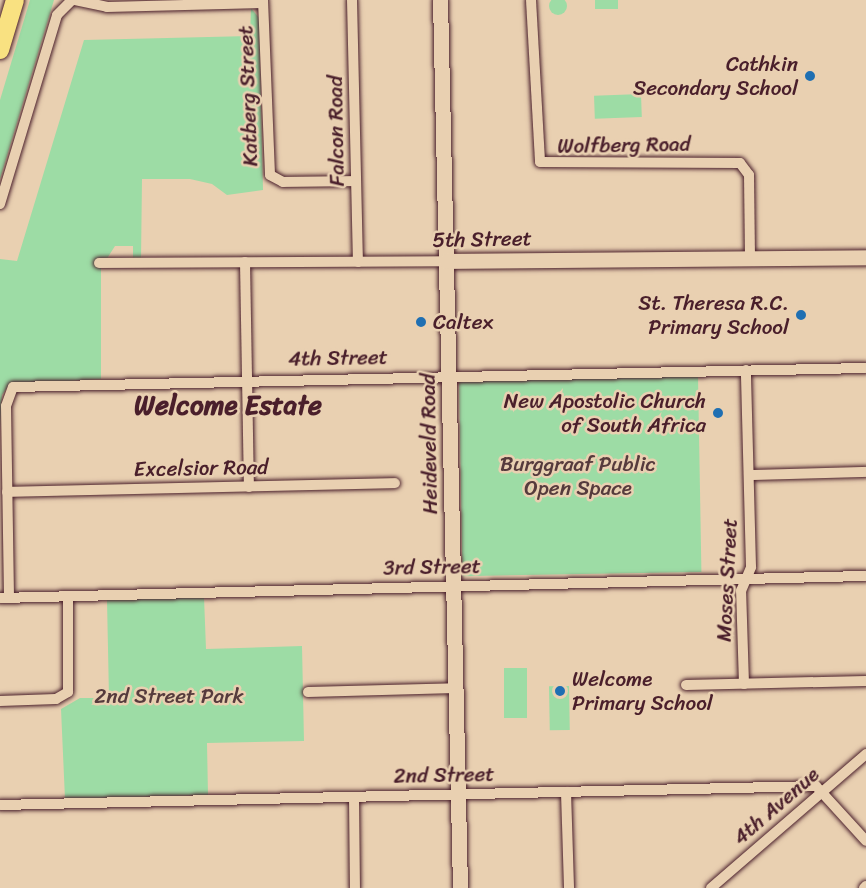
<!DOCTYPE html>
<style>
body{margin:0}
#map{position:relative;width:866px;height:888px;overflow:hidden;background:#e9d0b1;font-family:Sriracha,sans-serif}
div>[style]{position:absolute}
.green>*{inset:0;background:#9ddca5;transform-origin:0 0}
.round{border-radius:50%}
.roads{filter:drop-shadow(0 0 2px #4a1f2b) drop-shadow(0 0 2px #4a1f2b)}
.street>*{height:10px;margin:-5px;padding:0 5px;transform-origin:5px;border-radius:5px;background:#e9d0b1}
.secondary>*{height:15px;margin:-7.5px;padding:0 7.5px;transform-origin:7.5px;border-radius:7.5px;background:#e9d0b1}
.highway>*{height:18px;margin:-9px;padding:0 9px;transform-origin:9px;border-radius:9px;background:#f9e181}
.dots>*{width:16px;height:16px;translate:-50% -50%;box-sizing:border-box;border:3px solid #e9d0b1;border-radius:50%}
span{translate:-50% -50%;white-space:nowrap;text-align:center;line-height:1.15;-webkit-text-stroke:5px #e9d0b1;paint-order:stroke}
.poi-label{font-size:21px;color:#4a1f2b}
.right{translate:-100% -50%;text-align:right}
.left{translate:0 -50%;text-align:left}
.street-label{font-size:21px;color:#4a1f2b}
.park-label{font-size:21px;color:#563b3d}
.district-label{font-size:27px;color:#4a1f2b;font-weight:700}
</style>
<div id="map">
<div class="green">
<i class="round" style="left:549px;top:-3px;width:18px;height:18px"></i>
<i style="clip-path:polygon(30px 0,54px 0,0 179px,0 100px)"></i>
<i style="left:595px;top:0;width:23px;height:9px"></i>
<i style="clip-path:polygon(251px 8px,259px 18px,263px 190px,227px 195px,212px 184px,190px 179px,142px 179px,141px 260px,133px 259px,133px 246px,115px 246px,101px 268px,101px 379px,9px 385px,2px 395px,0 428px,0 259px,17px 261px,84px 40px,250px 36px)"></i>
<i style="left:641px;top:94px;width:23px;height:47px;rotate:88deg"></i>
<i style="left:698px;top:376px;width:196px;height:239px;rotate:89deg"></i>
<i style="clip-path:polygon(204px 597px,206px 649px,302px 646px,304px 741px,207px 743px,208px 795px,65px 799px,61px 709px,80px 698px,109px 698px,107px 600px)"></i>
<i style="left:504px;top:668px;width:23px;height:50px"></i>
<i style="left:569px;top:686px;width:44px;height:20px;rotate:89deg"></i>
</div>
<div class="roads">
<div class="street">
<i style="left:75px;top:0;width:33px;rotate:12deg"></i>
<i style="left:107px;top:7px;width:156px;rotate:-1.5deg"></i>
<i style="left:263px;top:0;width:175px;rotate:87.7deg"></i>
<i style="left:270px;top:175px;width:15px;rotate:28deg"></i>
<i style="left:283px;top:182px;width:73px;rotate:-0.8deg"></i>
<i style="left:352px;top:0;width:262px;rotate:88.7deg"></i>
<i style="left:531px;top:0;width:162px;rotate:86.8deg"></i>
<i style="left:540px;top:162px;width:200px;rotate:0.3deg"></i>
<i style="left:740px;top:163px;width:15px;rotate:53deg"></i>
<i style="left:749px;top:175px;width:82px;rotate:89.3deg"></i>
<i style="left:0;top:204px;width:197px;rotate:-73.2deg"></i>
<i style="left:57px;top:15px;width:21px;rotate:-45deg"></i>
<i style="left:245px;top:262px;width:225px;rotate:89deg"></i>
<i style="left:99px;top:263px;width:347px;rotate:-0.3deg"></i>
<i style="left:749px;top:475px;width:117px;rotate:-1.5deg"></i>
<i style="left:7px;top:492px;width:388px;rotate:-1.3deg"></i>
<i style="left:9px;top:597px;width:191px;rotate:-90.9deg"></i>
<i style="left:6px;top:406px;width:20px;rotate:-70deg"></i>
<i style="left:13px;top:387px;width:853px;rotate:-1.28deg"></i>
<i style="left:0;top:598px;width:866px;rotate:-1.46deg"></i>
<i style="left:744px;top:684px;width:93px;rotate:-91.8deg"></i>
<i style="left:741px;top:591px;width:26px;rotate:-67deg"></i>
<i style="left:751px;top:567px;width:197px;rotate:-91.5deg"></i>
<i style="left:686px;top:685px;width:180px;rotate:-1.3deg"></i>
<i style="left:308px;top:692px;width:148px;rotate:-1.5deg"></i>
<i style="left:0;top:701px;width:56px;rotate:-2deg"></i>
<i style="left:56px;top:699px;width:14px;rotate:-30deg"></i>
<i style="left:68px;top:692px;width:96px;rotate:-90deg"></i>
<i style="left:566px;top:792px;width:96px;rotate:88.2deg"></i>
<i style="left:354px;top:797px;width:91px;rotate:89.4deg"></i>
<i style="left:0;top:805px;width:816px;rotate:-1.33deg"></i>
<i style="left:816px;top:786px;width:74px;rotate:47.7deg"></i>
<i style="left:711px;top:888px;width:205px;rotate:-40.8deg"></i>
<i style="left:864px;top:888px;width:3px;rotate:-45deg"></i>
</div>
<div class="secondary">
<i style="left:440px;top:0;width:888px;rotate:88.71deg"></i>
<i style="left:446px;top:261px;width:420px;rotate:-0.5deg"></i>
</div>
<div class="highway">
<i style="left:0;top:50px;width:52px;rotate:-73.3deg"></i>
</div>
</div>
<div class="dots">
<i style="left:810px;top:76px;background:#1f6fb2"></i>
<i style="left:801px;top:315px;background:#1f6fb2"></i>
<i style="left:421px;top:322px;background:#1f6fb2"></i>
<i style="left:718px;top:413px;background:#1f6fb2"></i>
<i style="left:560px;top:691px;background:#1f6fb2"></i>
</div>
<div class="poi-label">
<span class="right" style="left:798px;top:76px">Cathkin<br>Secondary School</span>
<span class="right" style="left:789px;top:315px">St. Theresa R.C.<br>Primary School</span>
<span class="left" style="left:433px;top:322px">Caltex</span>
<span class="right" style="left:706px;top:413px">New Apostolic Church<br>of South Africa</span>
<span class="left" style="left:572px;top:691px">Welcome<br>Primary School</span>
</div>
<div class="street-label">
<span style="left:248px;top:96px;rotate:-92deg">Katberg Street</span>
<span style="left:336px;top:131px;rotate:-91deg">Falcon Road</span>
<span style="left:624px;top:145px;rotate:-1deg">Wolfberg Road</span>
<span style="left:482px;top:239px;rotate:-1deg">5th Street</span>
<span style="left:338px;top:358px;rotate:-1deg">4th Street</span>
<span style="left:429px;top:444px;rotate:-91deg">Heideveld Road</span>
<span style="left:201px;top:468px;rotate:-1deg">Excelsior Road</span>
<span style="left:432px;top:567px;rotate:-1deg">3rd Street</span>
<span style="left:727px;top:580px;rotate:-87deg">Moses Street</span>
<span style="left:444px;top:775px;rotate:-1deg">2nd Street</span>
<span style="left:776px;top:806px;rotate:-41deg">4th Avenue</span>
</div>
<div class="park-label">
<span style="left:578px;top:476px">Burggraaf Public<br>Open Space</span>
<span style="left:169px;top:696px">2nd Street Park</span>
</div>
<div class="district-label">
<span style="left:228px;top:406px">Welcome Estate</span>
</div>
</div>
